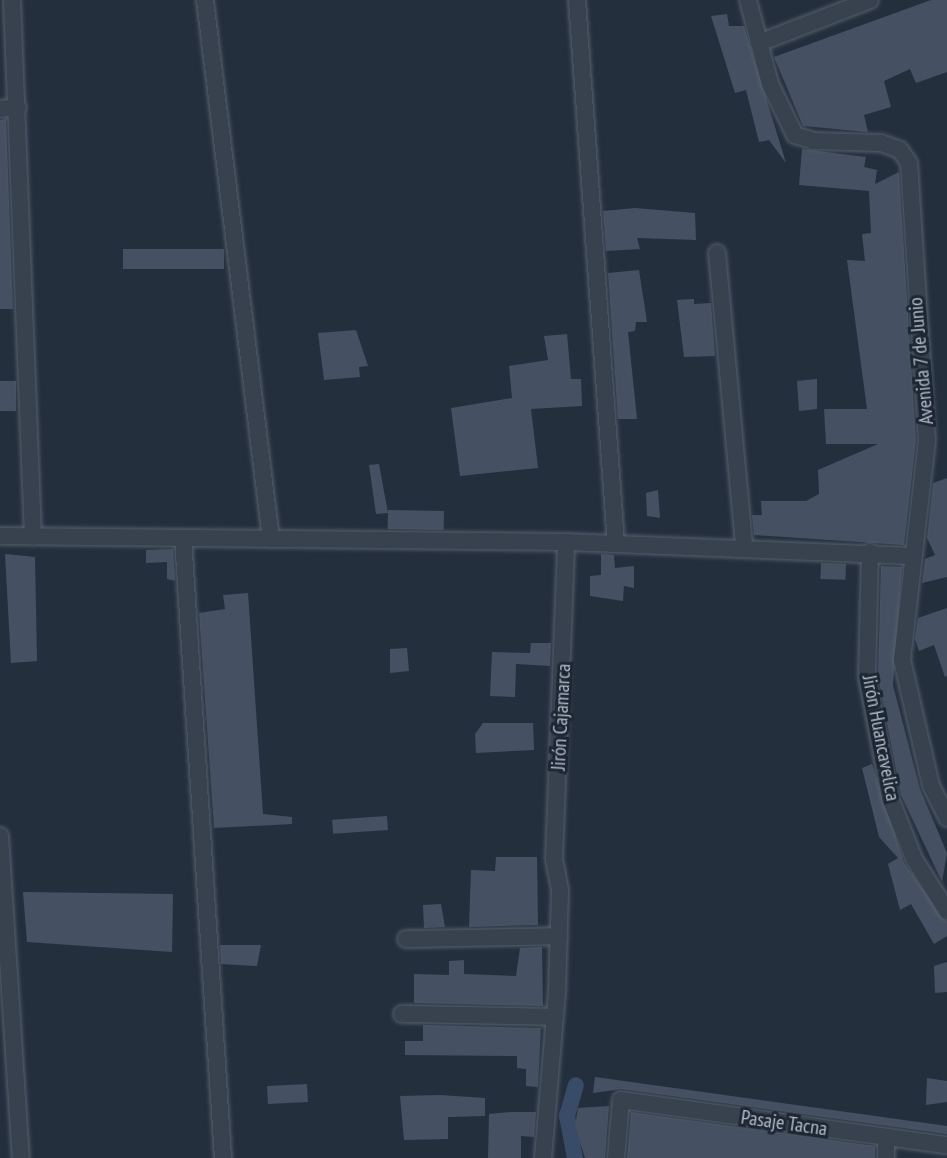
<!DOCTYPE html>
<meta charset="utf-8">
<style>
body{margin:0}
#map{position:relative;width:947px;height:1158px;overflow:hidden;background:#242f3e;font-family:"PT Sans Narrow",sans-serif}
div>[style]{position:absolute}
.canal>*{height:16px;margin:-8px;padding:0 8px;transform-origin:8px;border-radius:8px;background:#394c67}
.building>*{inset:0;background:#455162;transform-origin:0 0}
.roads{filter:drop-shadow(0 0 2px #565f6c) drop-shadow(0 0 2px #565f6c)}
.minor>*{height:16px;margin:-8px;padding:0 8px;transform-origin:8px;border-radius:8px;background:#38414e}
span{translate:-50% -50%;white-space:nowrap;text-align:center;line-height:1.15;-webkit-text-stroke:6px #1d2633;paint-order:stroke}
.street-label{font-size:20px;color:#b4bcc9}
</style>
<div id="map">
<div class="canal">
<i style="left:575px;top:1158px;width:43px;rotate:-100.8deg"></i>
<i style="left:567px;top:1116px;width:32px;rotate:-74deg"></i>
</div>
<div class="building">
<i style="clip-path:polygon(931px 0,947px 0,947px 72px,916px 83px,910px 69px,884px 81px,891px 107px,864px 115px,868px 132px,803px 126px,774px 57px)"></i>
<i style="clip-path:polygon(727px 14px,729px 26px,744px 26px,786px 163px,769px 140px,759px 142px,746px 90px,735px 93px,711px 16px)"></i>
<i style="clip-path:polygon(6px 119px,13px 309px,0 309px,0 120px)"></i>
<i style="clip-path:polygon(802px 149px,866px 157px,864px 167px,877px 170px,875px 184px,899px 172px,916px 440px,904px 545px,754px 535px,752px 515px,762px 515px,761px 501px,806px 501px,819px 494px,818px 470px,878px 444px,826px 444px,824px 409px,867px 409px,847px 260px,865px 261px,862px 234px,871px 233px,869px 191px,799px 185px)"></i>
<i style="clip-path:polygon(635px 208px,695px 213px,696px 240px,637px 238px,640px 249px,606px 251px,603px 211px)"></i>
<i style="left:123px;top:249px;width:101px;height:20px"></i>
<i style="clip-path:polygon(639px 270px,647px 322px,636px 322px,635px 331px,628px 332px,637px 419px,618px 419px,608px 273px)"></i>
<i style="clip-path:polygon(694px 299px,694px 304px,711px 303px,715px 356px,684px 357px,677px 300px)"></i>
<i style="clip-path:polygon(356px 330px,368px 366px,359px 367px,360px 377px,324px 380px,318px 333px)"></i>
<i style="clip-path:polygon(567px 334px,571px 379px,581px 379px,582px 406px,531px 409px,538px 468px,460px 476px,451px 408px,512px 398px,509px 366px,548px 360px,544px 336px)"></i>
<i style="clip-path:polygon(817px 379px,817px 409px,799px 411px,797px 381px)"></i>
<i style="left:0;top:381px;width:16px;height:30px"></i>
<i style="clip-path:polygon(379px 464px,388px 513px,376px 514px,369px 465px)"></i>
<i style="clip-path:polygon(947px 478px,947px 577px,922px 583px,925px 559px,935px 555px,927px 538px,933px 483px)"></i>
<i style="clip-path:polygon(658px 490px,660px 518px,647px 516px,646px 493px)"></i>
<i style="left:388px;top:510px;width:56px;height:19px;rotate:1deg"></i>
<i style="clip-path:polygon(173px 549px,175px 581px,167px 579px,167px 562px,146px 563px,146px 550px)"></i>
<i style="clip-path:polygon(5px 554px,35px 557px,37px 661px,11px 663px)"></i>
<i style="clip-path:polygon(601px 554px,614px 555px,615px 568px,634px 566px,634px 588px,624px 586px,623px 601px,590px 596px,590px 576px,601px 575px)"></i>
<i style="left:821px;top:563px;width:25px;height:16px;rotate:2deg"></i>
<i style="clip-path:polygon(902px 567px,893px 685px,920px 789px,947px 853px,942px 882px,901px 795px,878px 676px,881px 566px)"></i>
<i style="clip-path:polygon(248px 593px,263px 814px,292px 817px,292px 824px,214px 828px,199px 613px,225px 609px,223px 595px)"></i>
<i style="clip-path:polygon(947px 608px,947px 676px,945px 677px,934px 645px,919px 651px,915px 639px,918px 618px)"></i>
<i style="clip-path:polygon(531px 643px,551px 643px,550px 666px,516px 664px,515px 697px,490px 696px,492px 652px,530px 653px)"></i>
<i style="clip-path:polygon(407px 648px,409px 671px,390px 673px,390px 649px)"></i>
<i style="clip-path:polygon(483px 723px,533px 723px,534px 750px,476px 753px,475px 734px)"></i>
<i style="clip-path:polygon(872px 764px,904px 863px,947px 922px,947px 936px,934px 944px,911px 904px,900px 910px,888px 864px,898px 858px,879px 837px,862px 768px)"></i>
<i style="left:387px;top:816px;width:14px;height:55px;rotate:86deg"></i>
<i style="clip-path:polygon(496px 857px,537px 857px,538px 925px,469px 927px,471px 870px,495px 871px)"></i>
<i style="clip-path:polygon(23px 892px,173px 894px,172px 952px,27px 942px)"></i>
<i style="clip-path:polygon(441px 904px,445px 927px,424px 928px,423px 905px)"></i>
<i style="clip-path:polygon(220px 945px,261px 945px,257px 966px,221px 964px)"></i>
<i style="clip-path:polygon(542px 947px,543px 1006px,414px 1003px,414px 974px,449px 975px,449px 961px,464px 960px,464px 974px,516px 976px,520px 948px)"></i>
<i style="clip-path:polygon(947px 962px,947px 992px,935px 993px,934px 966px)"></i>
<i style="clip-path:polygon(423px 1025px,541px 1028px,538px 1087px,526px 1086px,526px 1069px,517px 1068px,517px 1056px,405px 1055px,405px 1041px,423px 1041px)"></i>
<i style="clip-path:polygon(595px 1077px,947px 1126px,947px 1134px,622px 1089px,593px 1093px)"></i>
<i style="clip-path:polygon(927px 1078px,947px 1081px,947px 1102px,926px 1105px)"></i>
<i style="left:307px;top:1084px;width:18px;height:40px;rotate:87deg"></i>
<i style="clip-path:polygon(440px 1095px,485px 1098px,485px 1116px,448px 1117px,448px 1139px,404px 1140px,400px 1096px)"></i>
<i style="clip-path:polygon(609px 1106px,605px 1158px,585px 1158px,575px 1126px,578px 1108px)"></i>
<i style="clip-path:polygon(510px 1112px,536px 1112px,534px 1137px,521px 1136px,521px 1158px,488px 1158px,489px 1114px)"></i>
<i style="clip-path:polygon(631px 1112px,875px 1146px,875px 1158px,627px 1158px)"></i>
</div>
<div class="roads">
<div class="minor">
<i style="left:12px;top:0;width:537px;rotate:87.76deg"></i>
<i style="left:205px;top:0;width:543px;rotate:83.02deg"></i>
<i style="left:577px;top:0;width:545px;rotate:85.9deg"></i>
<i style="left:748px;top:0;width:87px;rotate:75.3deg"></i>
<i style="left:770px;top:84px;width:57px;rotate:63.9deg"></i>
<i style="left:795px;top:135px;width:19px;rotate:18deg"></i>
<i style="left:813px;top:141px;width:68px;rotate:1.7deg"></i>
<i style="left:881px;top:143px;width:20px;rotate:20deg"></i>
<i style="left:900px;top:150px;width:16px;rotate:55deg"></i>
<i style="left:909px;top:163px;width:278px;rotate:86.3deg"></i>
<i style="left:927px;top:440px;width:221px;rotate:96.5deg"></i>
<i style="left:902px;top:660px;width:129px;rotate:77deg"></i>
<i style="left:931px;top:786px;width:36px;rotate:63deg"></i>
<i style="left:759px;top:43px;width:119px;rotate:-21.2deg"></i>
<i style="left:0;top:109px;width:18px;rotate:-6deg"></i>
<i style="left:717px;top:253px;width:294px;rotate:84.7deg"></i>
<i style="left:0;top:536px;width:566px;rotate:0.61deg"></i>
<i style="left:566px;top:542px;width:347px;rotate:2.3deg"></i>
<i style="left:183px;top:538px;width:621px;rotate:86.31deg"></i>
<i style="left:870px;top:552px;width:125px;rotate:91.4deg"></i>
<i style="left:867px;top:677px;width:123px;rotate:79.2deg"></i>
<i style="left:890px;top:798px;width:66px;rotate:68.5deg"></i>
<i style="left:914px;top:859px;width:62px;rotate:57.6deg"></i>
<i style="left:0;top:836px;width:323px;rotate:86.3deg"></i>
<i style="left:406px;top:939px;width:153px;rotate:-1.1deg"></i>
<i style="left:402px;top:1014px;width:153px;rotate:1.1deg"></i>
<i style="left:886px;top:1137px;width:21px;rotate:90deg"></i>
<i style="left:543px;top:1158px;width:167px;rotate:-85.2deg"></i>
<i style="left:557px;top:992px;width:102px;rotate:-88.3deg"></i>
<i style="left:560px;top:890px;width:32px;rotate:-101deg"></i>
<i style="left:554px;top:859px;width:317px;rotate:-87.8deg"></i>
<i style="left:616px;top:1158px;width:58px;rotate:-85.1deg"></i>
<i style="left:621px;top:1100px;width:329px;rotate:7.9deg"></i>
</div>
</div>
<div class="street-label">
<span style="left:921px;top:361px;rotate:-95deg">Avenida 7 de Junio</span>
<span style="left:561px;top:717px;rotate:-87deg">Jirón Cajamarca</span>
<span style="left:881px;top:738px;rotate:79deg">Jirón Huancavelica</span>
<span style="left:784px;top:1123px;rotate:8deg">Pasaje Tacna</span>
</div>
</div>
